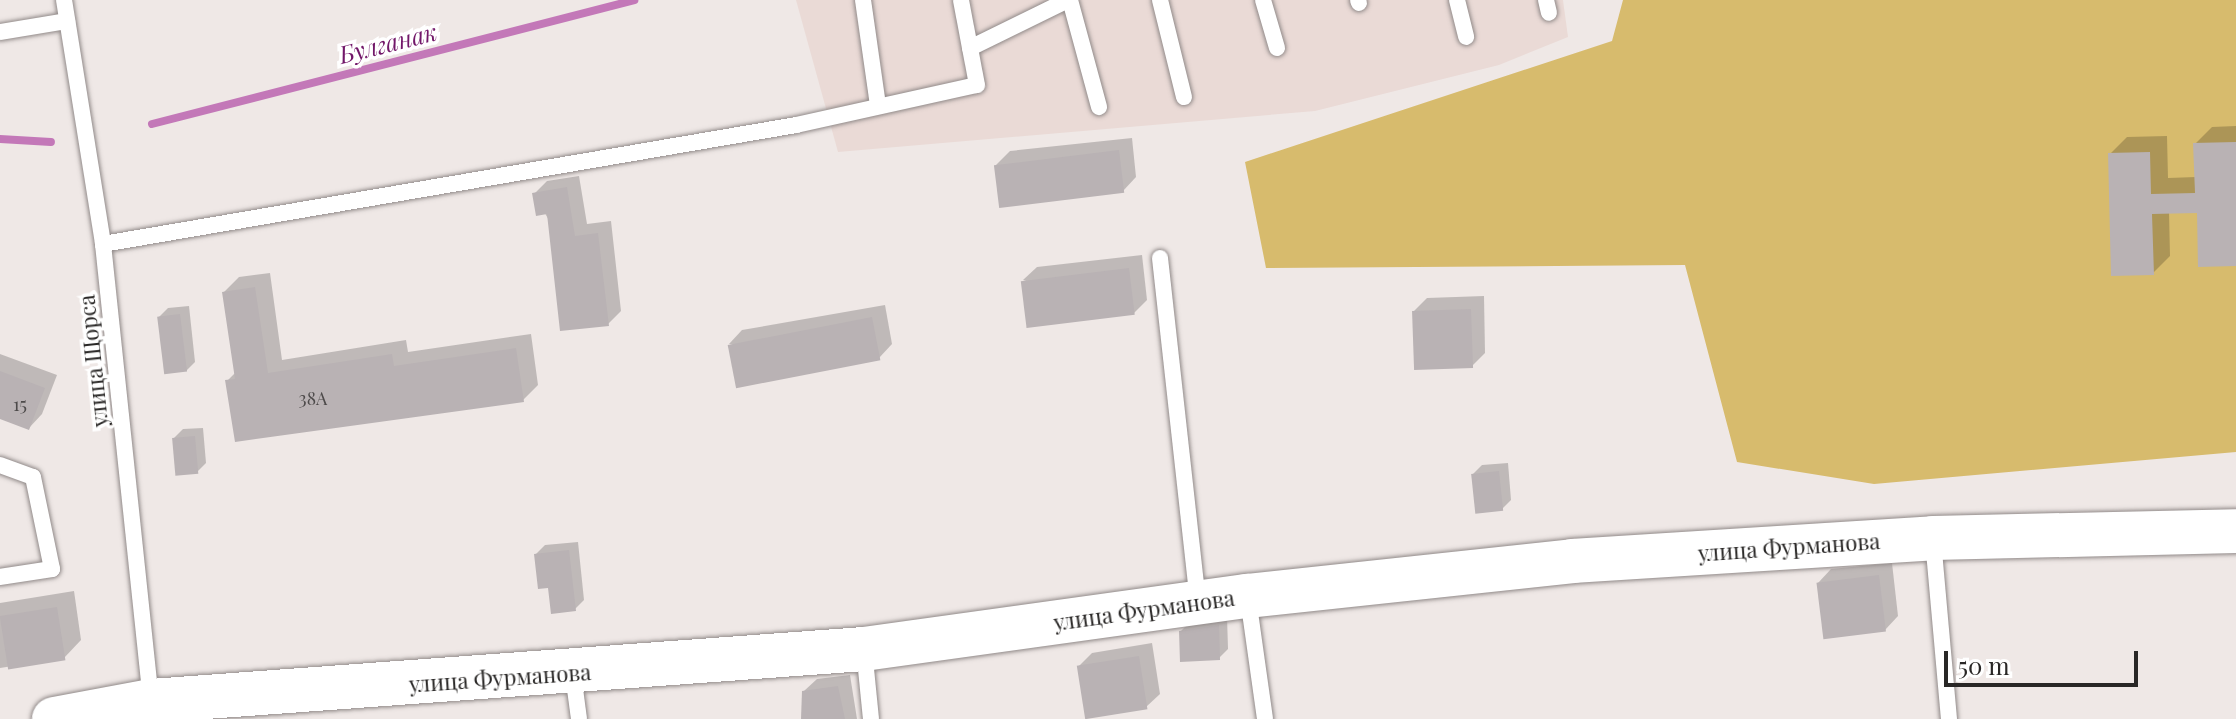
<!DOCTYPE html>
<meta charset="utf-8">
<style>
body{margin:0}
#map{position:relative;width:2236px;height:719px;overflow:hidden;background:#efe8e6;font-family:"Playfair Display",serif}
div>[style]{position:absolute}
.built>*{inset:0;background:#eadad6}
.green>*{inset:0;background:#d7bb6d}
.shadow>*{inset:0;background:#0003}
.stream>*{height:8px;margin:-4px;padding:0 4px;transform-origin:4px;border-radius:4px;background:#c378b8}
.building>*{inset:0;background:#b9b2b4;transform-origin:0 0}
.roads{filter:drop-shadow(0 0 2px #918a89) drop-shadow(0 0 2px #918a89)}
.lane>*{height:16px;margin:-8px;padding:0 8px;transform-origin:8px;border-radius:8px;background:#fff}
.secondary>*{height:44px;margin:-22px;padding:0 22px;transform-origin:22px;border-radius:22px;background:#fff}
span{translate:-50% -50%;white-space:nowrap;text-align:center;line-height:1.15;-webkit-text-stroke:7px #fff;paint-order:stroke}
.number-label{font-size:18px;color:#4d4a4a}
.number-label span{-webkit-text-stroke-width:0}
.street-label{font-size:22px;color:#292726}
.water-label{font-size:24px;color:#721769;font-style:italic}
.scale{position:absolute;left:1944px;top:651px;width:194px;height:36px;box-sizing:border-box;border:4px solid #292726;border-top:0;padding-left:10px;font-size:24px;line-height:28px;white-space:nowrap;color:#292726;-webkit-text-stroke:6px #fff;paint-order:stroke}
</style>
<div id="map">
<div class="built">
<i style="clip-path:polygon(796px 0,1563px 0,1568px 37px,1499px 65px,1315px 111px,838px 152px)"></i>
</div>
<div class="green">
<i style="clip-path:polygon(1623px 0,2236px 0,2236px 452px,1874px 484px,1737px 462px,1685px 265px,1266px 268px,1245px 162px,1612px 41px)"></i>
</div>
<div class="shadow">
<i style="clip-path:polygon(2236px 126px,2236px 264px,2198px 211px,2169px 211px,2170px 256px,2153px 273px,2110px 154px,2127px 137px,2167px 136px,2168px 178px,2196px 177px,2195px 144px,2212px 127px)"></i>
<i style="clip-path:polygon(1132px 138px,1136px 177px,1123px 191px,996px 165px,1010px 151px)"></i>
<i style="clip-path:polygon(579px 176px,587px 224px,611px 221px,621px 311px,608px 324px,534px 194px,547px 181px)"></i>
<i style="clip-path:polygon(1142px 255px,1147px 300px,1134px 313px,1023px 280px,1037px 267px)"></i>
<i style="clip-path:polygon(270px 273px,282px 360px,406px 340px,408px 352px,531px 334px,538px 385px,523px 400px,227px 381px,236px 372px,224px 292px,239px 277px)"></i>
<i style="clip-path:polygon(1484px 296px,1485px 353px,1472px 366px,1414px 311px,1427px 298px)"></i>
<i style="clip-path:polygon(885px 305px,892px 344px,879px 358px,729px 344px,742px 330px)"></i>
<i style="clip-path:polygon(189px 306px,195px 362px,186px 371px,159px 317px,168px 308px)"></i>
<i style="clip-path:polygon(0 354px,57px 375px,42px 414px,29px 428px,0 417px)"></i>
<i style="clip-path:polygon(203px 428px,206px 463px,197px 472px,174px 438px,183px 429px)"></i>
<i style="clip-path:polygon(1508px 463px,1511px 500px,1502px 509px,1473px 474px,1482px 465px)"></i>
<i style="clip-path:polygon(578px 542px,584px 600px,575px 609px,550px 586px,536px 554px,545px 545px)"></i>
<i style="clip-path:polygon(1892px 563px,1898px 616px,1885px 630px,1818px 583px,1831px 569px)"></i>
<i style="clip-path:polygon(74px 591px,81px 640px,64px 658px,0 668px,0 603px)"></i>
<i style="clip-path:polygon(1227px 617px,1228px 649px,1219px 658px,1181px 631px,1190px 622px)"></i>
<i style="clip-path:polygon(1152px 643px,1160px 694px,1146px 707px,1079px 666px,1092px 653px)"></i>
<i style="clip-path:polygon(850px 675px,857px 719px,803px 719px,804px 691px,817px 679px)"></i>
</div>
<div class="stream">
<i style="left:152px;top:124px;width:498px;rotate:-14.4deg"></i>
<i style="left:0;top:139px;width:51px;rotate:3.4deg"></i>
</div>
<div class="building">
<i style="clip-path:polygon(2236px 142px,2236px 266px,2198px 267px,2197px 213px,2152px 214px,2154px 275px,2111px 276px,2108px 153px,2150px 152px,2151px 194px,2195px 193px,2193px 143px)"></i>
<i style="left:1119px;top:150px;width:43px;height:126px;rotate:83deg"></i>
<i style="clip-path:polygon(567px 187px,575px 236px,598px 233px,609px 326px,560px 331px,547px 214px,536px 216px,532px 193px)"></i>
<i style="left:1129px;top:268px;width:47px;height:109px;rotate:83deg"></i>
<i style="clip-path:polygon(255px 287px,268px 373px,392px 354px,394px 366px,516px 348px,524px 402px,235px 442px,225px 380px,235px 379px,222px 292px)"></i>
<i style="left:1471px;top:309px;width:59px;height:59px;rotate:88deg"></i>
<i style="left:180px;top:314px;width:58px;height:23px;rotate:83deg"></i>
<i style="left:872px;top:317px;width:44px;height:147px;rotate:79deg"></i>
<i style="clip-path:polygon(0 371px,45px 388px,29px 430px,0 419px)"></i>
<i style="left:195px;top:436px;width:38px;height:23px;rotate:85deg"></i>
<i style="left:1499px;top:471px;width:40px;height:28px;rotate:84deg"></i>
<i style="clip-path:polygon(569px 550px,576px 611px,551px 614px,548px 588px,538px 589px,534px 554px)"></i>
<i style="left:1879px;top:575px;width:57px;height:63px;rotate:83deg"></i>
<i style="left:57px;top:607px;width:54px;height:58px;rotate:81deg"></i>
<i style="clip-path:polygon(1219px 625px,1220px 660px,1180px 662px,1179px 631px)"></i>
<i style="left:1139px;top:656px;width:54px;height:63px;rotate:81deg"></i>
<i style="clip-path:polygon(838px 686px,845px 719px,801px 719px,802px 691px)"></i>
</div>
<div class="roads">
<div class="lane">
<i style="left:64px;top:0;width:247px;rotate:80.9deg"></i>
<i style="left:103px;top:244px;width:460px;rotate:84deg"></i>
<i style="left:863px;top:0;width:106px;rotate:81.9deg"></i>
<i style="left:1070px;top:0;width:111px;rotate:74.8deg"></i>
<i style="left:1160px;top:0;width:100px;rotate:76.1deg"></i>
<i style="left:1263px;top:0;width:50px;rotate:73.7deg"></i>
<i style="left:1358px;top:0;width:3px;rotate:72deg"></i>
<i style="left:1457px;top:0;width:38px;rotate:76deg"></i>
<i style="left:1546px;top:0;width:13px;rotate:77deg"></i>
<i style="left:0;top:32px;width:68px;rotate:-9.3deg"></i>
<i style="left:970px;top:48px;width:109px;rotate:-26.1deg"></i>
<i style="left:103px;top:244px;width:703px;rotate:-9.74deg"></i>
<i style="left:796px;top:125px;width:185px;rotate:-12.5deg"></i>
<i style="left:977px;top:85px;width:86px;rotate:-100.7deg"></i>
<i style="left:1160px;top:258px;width:346px;rotate:83.7deg"></i>
<i style="left:0;top:465px;width:35px;rotate:20deg"></i>
<i style="left:33px;top:477px;width:94px;rotate:78.3deg"></i>
<i style="left:52px;top:569px;width:53px;rotate:171.3deg"></i>
<i style="left:1933px;top:540px;width:180px;rotate:84.9deg"></i>
<i style="left:1248px;top:598px;width:122px;rotate:82deg"></i>
<i style="left:864px;top:649px;width:70px;rotate:84.3deg"></i>
<i style="left:573px;top:674px;width:45px;rotate:82.4deg"></i>
</div>
<div class="secondary">
<i style="left:54px;top:719px;width:99px;rotate:-10.5deg"></i>
<i style="left:151px;top:701px;width:715px;rotate:-4.17deg"></i>
<i style="left:864px;top:649px;width:387px;rotate:-7.9deg"></i>
<i style="left:1247px;top:596px;width:327px;rotate:-6.1deg"></i>
<i style="left:1572px;top:561px;width:362px;rotate:-3.6deg"></i>
<i style="left:1933px;top:538px;width:303px;rotate:-1.3deg"></i>
</div>
</div>
<div class="number-label">
<span style="left:313px;top:398px">38А</span>
<span style="left:20px;top:404px">15</span>
</div>
<div class="street-label">
<span style="left:93px;top:361px;rotate:-96deg">улица Щорса</span>
<span style="left:1789px;top:547px;rotate:-4deg">улица Фурманова</span>
<span style="left:1144px;top:610px;rotate:-8deg">улица Фурманова</span>
<span style="left:500px;top:678px;rotate:-4deg">улица Фурманова</span>
</div>
<div class="water-label">
<span style="left:388px;top:43px;rotate:-14deg">Булганак</span>
</div>
<div class="scale">50 m</div>
</div>
